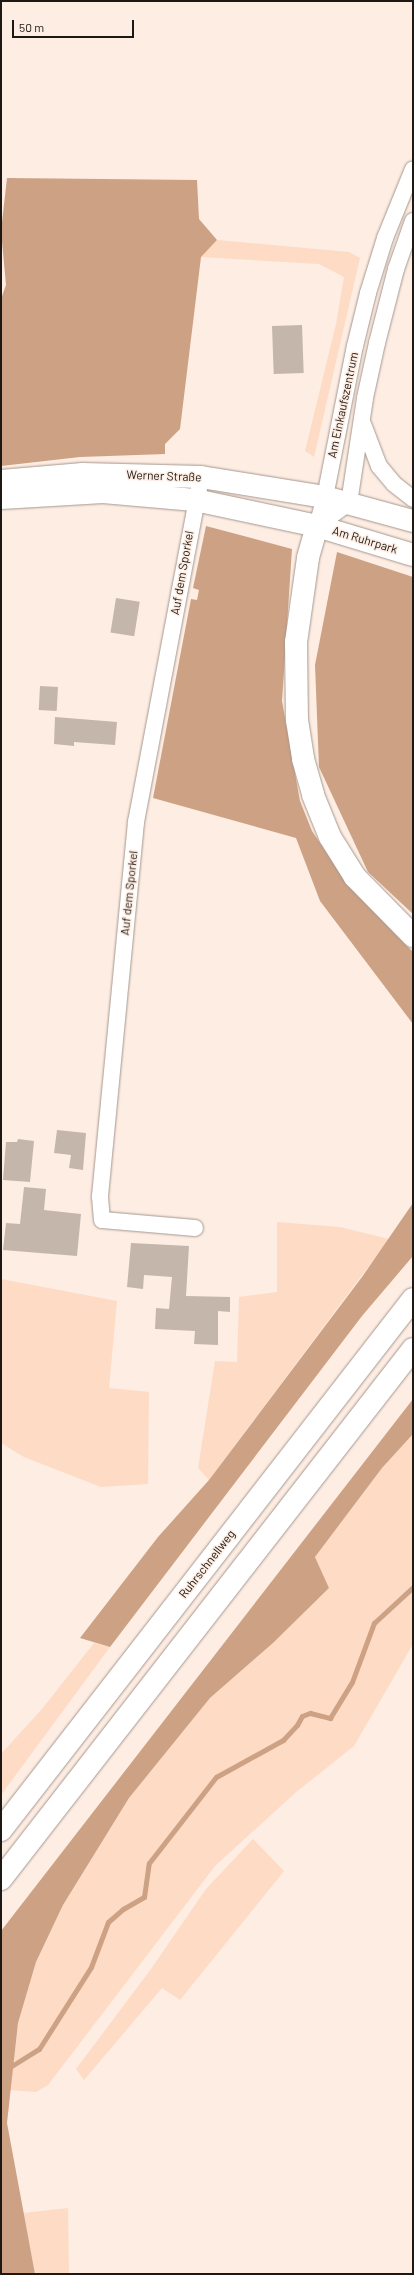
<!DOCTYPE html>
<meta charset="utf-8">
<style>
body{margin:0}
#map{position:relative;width:414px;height:2275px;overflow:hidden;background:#fdede3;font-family:Barlow,sans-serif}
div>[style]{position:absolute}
.green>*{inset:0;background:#fddbc5}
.forest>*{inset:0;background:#cda184}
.stream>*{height:5px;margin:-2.5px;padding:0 2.5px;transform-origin:2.5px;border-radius:2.5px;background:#cda184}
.building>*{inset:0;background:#c5b6ac;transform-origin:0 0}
.roads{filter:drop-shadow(0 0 1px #a6978e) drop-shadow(0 0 1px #a6978e)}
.street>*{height:16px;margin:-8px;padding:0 8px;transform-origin:8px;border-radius:8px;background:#fff}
.secondary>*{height:22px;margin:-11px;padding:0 11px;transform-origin:11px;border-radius:11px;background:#fff}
.highway>*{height:22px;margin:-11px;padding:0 11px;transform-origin:11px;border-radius:11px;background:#fff}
span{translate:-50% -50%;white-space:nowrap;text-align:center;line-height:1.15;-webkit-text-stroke:3px #fdede3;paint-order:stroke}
.street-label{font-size:12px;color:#1d1814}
.frame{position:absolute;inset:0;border:2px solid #1d1814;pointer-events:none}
.scale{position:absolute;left:12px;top:20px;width:122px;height:18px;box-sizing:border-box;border:2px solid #1d1814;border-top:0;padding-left:5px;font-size:12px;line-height:14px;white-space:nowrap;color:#1d1814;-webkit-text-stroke:3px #fdede3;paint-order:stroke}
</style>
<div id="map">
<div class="green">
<i style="clip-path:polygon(217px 240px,349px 252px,360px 258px,314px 457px,305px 451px,336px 324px,344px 277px,319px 264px,201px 257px)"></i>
<i style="clip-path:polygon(277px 1222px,340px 1227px,389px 1239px,209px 1480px,198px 1468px,215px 1361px,237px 1362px,239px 1297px,277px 1292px)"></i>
<i style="clip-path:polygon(1px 1279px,117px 1301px,109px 1388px,149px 1392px,148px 1484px,101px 1487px,24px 1457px,1px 1443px)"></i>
<i style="clip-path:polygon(413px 1434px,413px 1644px,354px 1746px,295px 1793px,215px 1866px,48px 2085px,36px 2092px,10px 2090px,18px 2023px,36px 1962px,63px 1905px,129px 1798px,210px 1698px,273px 1643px,329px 1588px,315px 1557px,382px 1468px)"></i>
<i style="clip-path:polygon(94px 1643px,110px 1647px,1px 1795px,1px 1754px,42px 1709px)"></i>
<i style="clip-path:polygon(253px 1839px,284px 1871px,180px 2000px,162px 1988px,84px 2080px,76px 2069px,151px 1969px,206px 1889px)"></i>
<i style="clip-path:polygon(68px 2208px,69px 2274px,35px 2274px,23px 2213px)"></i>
</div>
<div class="forest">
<i style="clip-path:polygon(7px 178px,197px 180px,199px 219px,217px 240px,201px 257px,180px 429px,165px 444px,165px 454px,80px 457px,1px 466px,1px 299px,6px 285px,1px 231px)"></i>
<i style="clip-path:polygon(206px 526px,292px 549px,282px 701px,300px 801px,312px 831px,350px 888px,413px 952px,413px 1024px,320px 901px,296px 838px,153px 798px,191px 599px,197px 600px,199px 590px,193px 588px)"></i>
<i style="clip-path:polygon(337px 552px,413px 577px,413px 914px,368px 872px,319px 767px,315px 665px)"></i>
<i style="clip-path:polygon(413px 1203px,413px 1256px,362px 1316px,110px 1647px,80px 1638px,158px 1537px,209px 1480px,362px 1277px)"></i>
<i style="clip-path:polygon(413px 1399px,413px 1434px,382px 1468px,315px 1557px,329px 1588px,273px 1643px,210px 1698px,129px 1798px,63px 1905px,36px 1962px,18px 2023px,7px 2123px,35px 2274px,1px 2274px,1px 1931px)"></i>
</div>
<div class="stream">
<i style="left:1px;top:2065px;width:9px;rotate:13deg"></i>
<i style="left:10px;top:2067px;width:34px;rotate:-32deg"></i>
<i style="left:39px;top:2049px;width:97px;rotate:-57.6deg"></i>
<i style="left:91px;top:1967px;width:48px;rotate:-69.3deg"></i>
<i style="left:108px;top:1922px;width:20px;rotate:-41deg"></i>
<i style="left:123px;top:1909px;width:24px;rotate:-30deg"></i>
<i style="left:144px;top:1897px;width:34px;rotate:-82deg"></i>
<i style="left:149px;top:1863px;width:109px;rotate:-52.1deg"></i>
<i style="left:216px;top:1777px;width:77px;rotate:-28.9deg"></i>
<i style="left:283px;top:1740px;width:21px;rotate:-47deg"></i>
<i style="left:297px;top:1725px;width:10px;rotate:-61deg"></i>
<i style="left:302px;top:1716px;width:9px;rotate:-21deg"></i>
<i style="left:310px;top:1713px;width:21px;rotate:14deg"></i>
<i style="left:330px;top:1718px;width:42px;rotate:-58.6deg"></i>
<i style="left:352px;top:1682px;width:63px;rotate:-69.6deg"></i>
<i style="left:374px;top:1623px;width:53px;rotate:-42.7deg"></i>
<i style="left:1px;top:2269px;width:5px;rotate:79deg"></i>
</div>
<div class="building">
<i style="left:302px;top:325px;width:48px;height:30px;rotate:88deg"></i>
<i style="left:116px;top:598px;width:24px;height:35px;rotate:9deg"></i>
<i style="left:40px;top:686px;width:18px;height:24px;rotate:3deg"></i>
<i style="clip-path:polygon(55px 717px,117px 722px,115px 745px,74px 742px,74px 746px,54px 744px)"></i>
<i style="clip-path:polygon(57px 1130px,86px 1133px,83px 1170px,69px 1168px,71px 1155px,54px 1153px)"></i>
<i style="clip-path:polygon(18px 1139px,34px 1141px,30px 1182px,3px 1180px,6px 1142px,17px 1142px)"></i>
<i style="clip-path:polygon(24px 1187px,46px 1189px,44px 1210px,81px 1214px,77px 1256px,3px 1250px,6px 1223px,20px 1224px)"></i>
<i style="clip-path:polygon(131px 1243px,189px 1246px,186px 1296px,230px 1297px,230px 1312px,218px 1311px,218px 1345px,194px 1344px,195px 1331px,155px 1329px,156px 1308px,169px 1309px,172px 1277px,144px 1275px,143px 1289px,127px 1287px)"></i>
</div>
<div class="roads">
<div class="street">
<i style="left:363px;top:424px;width:45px;rotate:69.1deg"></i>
<i style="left:379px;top:466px;width:23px;rotate:50deg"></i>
<i style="left:394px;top:484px;width:24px;rotate:38deg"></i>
<i style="left:317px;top:526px;width:30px;rotate:-75deg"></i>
<i style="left:325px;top:497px;width:154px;rotate:-78.8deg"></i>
<i style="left:355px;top:346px;width:55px;rotate:-76.2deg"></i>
<i style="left:368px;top:293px;width:58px;rotate:-72.8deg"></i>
<i style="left:385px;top:238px;width:74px;rotate:-67.9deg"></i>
<i style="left:317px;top:526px;width:39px;rotate:-36deg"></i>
<i style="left:349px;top:503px;width:106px;rotate:-81.3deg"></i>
<i style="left:365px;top:398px;width:56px;rotate:-77.7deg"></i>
<i style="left:377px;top:343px;width:76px;rotate:-75.6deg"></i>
<i style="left:396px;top:269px;width:51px;rotate:-70.5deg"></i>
<i style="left:195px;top:1228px;width:93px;rotate:-175.1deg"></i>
<i style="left:102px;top:1220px;width:24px;rotate:-95deg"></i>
<i style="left:100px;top:1196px;width:376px;rotate:-84.5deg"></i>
<i style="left:136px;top:822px;width:351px;rotate:-79.3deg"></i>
</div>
<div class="secondary">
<i style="left:1px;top:481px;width:82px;rotate:-4.9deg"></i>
<i style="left:83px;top:474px;width:118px;rotate:1.5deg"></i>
<i style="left:201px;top:477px;width:126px;rotate:9.2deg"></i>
<i style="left:325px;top:497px;width:91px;rotate:15.3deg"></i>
<i style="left:1px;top:498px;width:102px;rotate:-3.4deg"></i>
<i style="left:103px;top:492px;width:92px;rotate:5deg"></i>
<i style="left:195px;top:500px;width:125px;rotate:12deg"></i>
<i style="left:317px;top:526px;width:100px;rotate:16.8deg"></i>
</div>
<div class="highway">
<i style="left:317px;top:526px;width:33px;rotate:106deg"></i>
<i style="left:308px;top:558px;width:85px;rotate:98.1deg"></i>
<i style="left:296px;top:642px;width:78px;rotate:89.3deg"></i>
<i style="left:297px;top:720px;width:39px;rotate:81deg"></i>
<i style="left:303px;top:759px;width:37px;rotate:74deg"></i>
<i style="left:313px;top:795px;width:45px;rotate:68deg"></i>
<i style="left:330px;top:837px;width:47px;rotate:58deg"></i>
<i style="left:355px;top:877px;width:83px;rotate:45.5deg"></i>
<i style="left:1px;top:1830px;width:672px;rotate:-52.19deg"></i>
<i style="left:1px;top:1879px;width:671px;rotate:-52.14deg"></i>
</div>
</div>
<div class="street-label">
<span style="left:343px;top:405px;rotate:-78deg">Am Einkaufszentrum</span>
<span style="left:164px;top:476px;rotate:2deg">Werner Straße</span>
<span style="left:365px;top:540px;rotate:17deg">Am Ruhrpark</span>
<span style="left:182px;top:573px;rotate:-80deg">Auf dem Sporkel</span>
<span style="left:129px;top:893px;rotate:-84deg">Auf dem Sporkel</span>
<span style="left:207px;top:1564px;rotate:-52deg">Ruhrschnellweg</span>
</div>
<div class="frame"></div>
<div class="scale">50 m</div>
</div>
